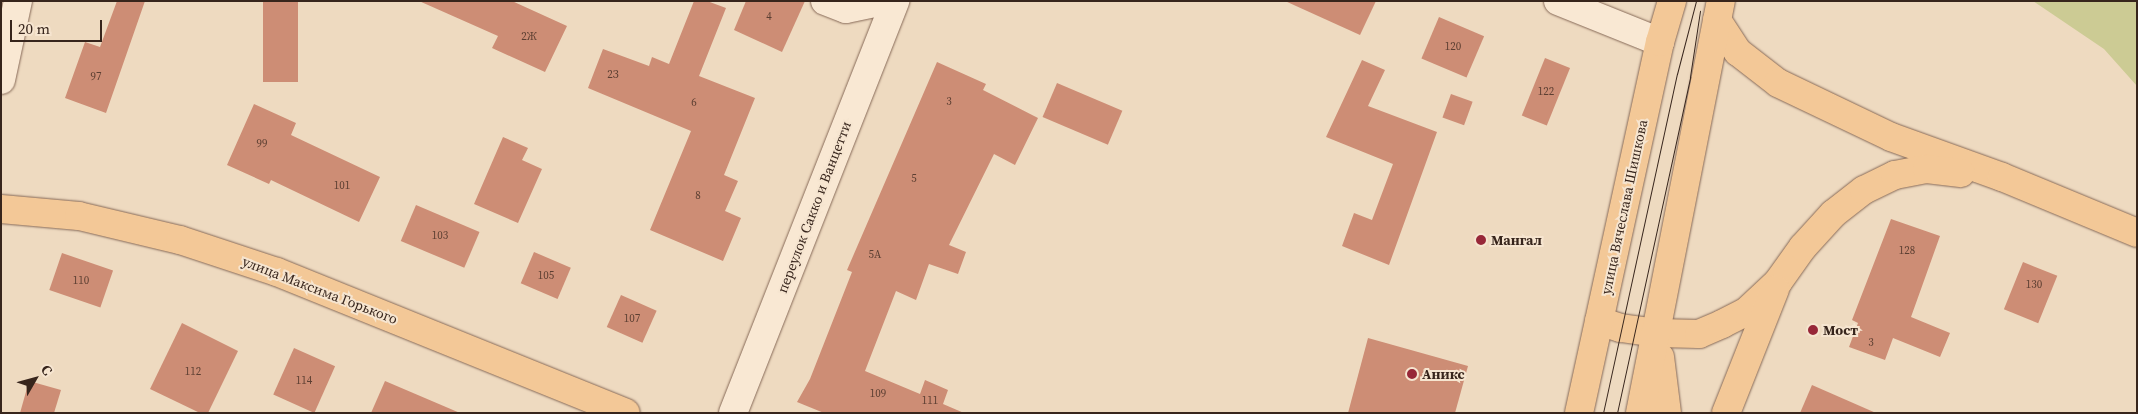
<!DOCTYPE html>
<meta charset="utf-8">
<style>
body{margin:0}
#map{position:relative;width:2138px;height:414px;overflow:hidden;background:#eedac0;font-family:"Source Serif 4",serif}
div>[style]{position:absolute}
.green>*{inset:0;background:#cccb94}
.building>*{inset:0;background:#cd8d75;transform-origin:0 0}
.roads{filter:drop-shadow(0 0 1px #876a58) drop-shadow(0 0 1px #876a58)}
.minor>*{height:28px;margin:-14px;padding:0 14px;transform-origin:14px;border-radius:14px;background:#f9e8d3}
.major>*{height:28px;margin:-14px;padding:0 14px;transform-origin:14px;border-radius:14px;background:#f3c897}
.tram>*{height:1px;margin:-0.5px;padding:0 0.5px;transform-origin:0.5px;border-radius:0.5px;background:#37251c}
.dots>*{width:14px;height:14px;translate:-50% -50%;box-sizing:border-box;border:2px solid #f6e5d0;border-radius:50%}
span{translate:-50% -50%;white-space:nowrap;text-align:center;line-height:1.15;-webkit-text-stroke:4px #f6e5d0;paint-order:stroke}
.number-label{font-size:11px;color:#5c3f32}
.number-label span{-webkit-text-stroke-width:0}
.street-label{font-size:14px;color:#37251c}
.poi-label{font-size:14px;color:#37251c;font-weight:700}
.left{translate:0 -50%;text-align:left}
.frame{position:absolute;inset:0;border:2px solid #37251c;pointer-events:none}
.north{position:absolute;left:10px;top:354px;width:50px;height:50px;-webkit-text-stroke:4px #f6e5d0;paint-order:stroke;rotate:52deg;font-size:14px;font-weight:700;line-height:20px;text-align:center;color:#37251c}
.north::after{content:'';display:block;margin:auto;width:18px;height:22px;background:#37251c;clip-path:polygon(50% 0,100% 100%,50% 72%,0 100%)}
.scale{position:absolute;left:10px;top:20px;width:92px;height:22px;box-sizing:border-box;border:2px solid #37251c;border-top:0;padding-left:6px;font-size:15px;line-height:18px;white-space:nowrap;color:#37251c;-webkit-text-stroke:4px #f6e5d0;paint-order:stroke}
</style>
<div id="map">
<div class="green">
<i style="clip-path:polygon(2033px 1px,2137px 1px,2137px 86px,2104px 49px)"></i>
</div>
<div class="building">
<i style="clip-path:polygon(117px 1px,145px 1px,106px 113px,65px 98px,85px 42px,100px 47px)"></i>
<i style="left:263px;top:1px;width:35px;height:81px"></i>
<i style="clip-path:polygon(419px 1px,512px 1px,567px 26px,545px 72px,492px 48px,498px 36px)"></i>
<i style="clip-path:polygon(694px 1px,707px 1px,726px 8px,699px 76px,755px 98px,724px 175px,738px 181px,725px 211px,741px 218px,723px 261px,650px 230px,691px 131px,588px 88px,603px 49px,649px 66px,652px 57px,669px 64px)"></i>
<i style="clip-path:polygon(746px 1px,805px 1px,782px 52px,734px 30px)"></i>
<i style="clip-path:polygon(1285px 1px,1376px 1px,1360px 35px)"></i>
<i style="left:1439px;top:17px;width:49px;height:45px;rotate:23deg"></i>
<i style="left:1545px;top:58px;width:27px;height:62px;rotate:22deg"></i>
<i style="clip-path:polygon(1362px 60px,1385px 70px,1368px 106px,1437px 132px,1389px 265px,1342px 246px,1354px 213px,1372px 220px,1393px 164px,1326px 137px)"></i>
<i style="clip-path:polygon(937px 62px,986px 84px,983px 90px,1038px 118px,1015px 165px,994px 154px,949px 245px,966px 252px,958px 274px,929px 264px,916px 300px,896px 291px,865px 371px,920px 394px,925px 380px,948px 390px,943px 404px,964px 413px,824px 413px,797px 402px,810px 379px,852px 272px,847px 270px)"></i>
<i style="left:1057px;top:83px;width:71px;height:37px;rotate:23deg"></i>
<i style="left:1451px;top:94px;width:23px;height:25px;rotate:20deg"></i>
<i style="clip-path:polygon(254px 104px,296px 123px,291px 135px,380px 177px,359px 222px,271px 180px,269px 184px,227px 165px)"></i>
<i style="clip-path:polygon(503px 137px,528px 148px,522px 160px,542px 169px,518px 223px,474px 204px)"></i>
<i style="left:416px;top:205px;width:69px;height:39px;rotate:23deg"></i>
<i style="clip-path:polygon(1891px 219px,1940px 236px,1911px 317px,1950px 333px,1940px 357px,1893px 338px,1885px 360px,1849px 347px,1858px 323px,1852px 320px)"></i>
<i style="left:534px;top:252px;width:40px;height:34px;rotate:23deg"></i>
<i style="left:62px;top:253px;width:54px;height:39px;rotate:19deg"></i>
<i style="left:2023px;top:262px;width:37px;height:51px;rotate:22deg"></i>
<i style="left:621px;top:295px;width:39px;height:35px;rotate:24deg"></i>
<i style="clip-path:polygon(182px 323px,238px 351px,208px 413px,200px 413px,150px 389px)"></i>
<i style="clip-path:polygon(1368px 338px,1468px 366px,1455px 413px,1348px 413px)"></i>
<i style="left:294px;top:348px;width:45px;height:51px;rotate:24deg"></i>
<i style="clip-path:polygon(29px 381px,61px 390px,54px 413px,20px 413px)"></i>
<i style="clip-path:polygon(385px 381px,460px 413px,371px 413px)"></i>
<i style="clip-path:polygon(1812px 385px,1876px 413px,1800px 413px)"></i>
</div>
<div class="roads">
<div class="minor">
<i style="left:825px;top:1px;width:22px;rotate:21deg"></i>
<i style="left:846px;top:9px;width:40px;rotate:-12deg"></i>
<i style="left:1558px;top:1px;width:110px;rotate:21.9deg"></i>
<i style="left:1px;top:80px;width:81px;rotate:-77.9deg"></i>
<i style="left:733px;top:413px;width:443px;rotate:-68.5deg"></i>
</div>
<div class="major">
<i style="left:1717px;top:20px;width:38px;rotate:57deg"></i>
<i style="left:1738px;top:52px;width:51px;rotate:37.8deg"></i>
<i style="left:1778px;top:83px;width:125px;rotate:25.5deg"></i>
<i style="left:1891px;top:137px;width:118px;rotate:19.8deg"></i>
<i style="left:2002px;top:177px;width:146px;rotate:22.5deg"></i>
<i style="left:1px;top:209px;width:78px;rotate:5.1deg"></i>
<i style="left:79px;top:216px;width:104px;rotate:13.4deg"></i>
<i style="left:180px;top:240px;width:102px;rotate:18.3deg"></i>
<i style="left:277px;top:272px;width:376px;rotate:22deg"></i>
<i style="left:1599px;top:321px;width:23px;rotate:18deg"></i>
<i style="left:1621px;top:328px;width:37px;rotate:8deg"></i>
<i style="left:1658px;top:333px;width:41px;rotate:1.4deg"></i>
<i style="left:1699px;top:334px;width:25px;rotate:-23deg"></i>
<i style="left:1722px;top:324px;width:27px;rotate:-27deg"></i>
<i style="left:1746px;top:312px;width:44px;rotate:-43.2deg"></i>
<i style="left:1778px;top:282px;width:43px;rotate:-54.5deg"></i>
<i style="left:1803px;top:247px;width:45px;rotate:-47.7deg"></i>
<i style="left:1833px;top:214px;width:39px;rotate:-38deg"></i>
<i style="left:1864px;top:190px;width:34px;rotate:-26deg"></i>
<i style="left:1895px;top:175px;width:33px;rotate:-11deg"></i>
<i style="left:1927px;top:169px;width:34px;rotate:7deg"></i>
<i style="left:1660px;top:357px;width:56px;rotate:82.9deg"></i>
<i style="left:1579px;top:413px;width:380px;rotate:-77.7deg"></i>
<i style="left:1660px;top:42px;width:43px;rotate:-73.7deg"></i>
<i style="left:1640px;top:413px;width:420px;rotate:-78.9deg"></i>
<i style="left:1726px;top:413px;width:133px;rotate:-68.4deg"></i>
</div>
</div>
<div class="tram">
<i style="left:1603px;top:413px;width:347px;rotate:-77.7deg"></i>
<i style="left:1677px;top:74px;width:75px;rotate:-75.4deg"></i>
<i style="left:1617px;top:413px;width:344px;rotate:-77.7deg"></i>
<i style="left:1690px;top:77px;width:67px;rotate:-81.4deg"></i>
</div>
<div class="dots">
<i style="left:1481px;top:240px;background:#972738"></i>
<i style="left:1813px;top:330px;background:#972738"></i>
<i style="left:1412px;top:374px;background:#972738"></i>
</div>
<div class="number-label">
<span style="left:769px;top:17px">4</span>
<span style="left:529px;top:37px">2Ж</span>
<span style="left:1453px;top:47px">120</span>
<span style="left:613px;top:75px">2З</span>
<span style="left:96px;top:77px">97</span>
<span style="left:1546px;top:92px">122</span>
<span style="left:949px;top:102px">3</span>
<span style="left:694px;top:103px">6</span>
<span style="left:262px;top:144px">99</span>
<span style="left:914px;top:179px">5</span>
<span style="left:342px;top:186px">101</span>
<span style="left:698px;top:196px">8</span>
<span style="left:440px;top:236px">103</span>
<span style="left:1907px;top:251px">128</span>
<span style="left:875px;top:255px">5А</span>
<span style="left:546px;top:276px">105</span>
<span style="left:81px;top:281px">110</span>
<span style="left:2034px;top:285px">130</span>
<span style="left:632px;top:319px">107</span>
<span style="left:1871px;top:343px">3</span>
<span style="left:193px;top:372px">112</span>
<span style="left:304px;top:381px">114</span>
<span style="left:878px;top:394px">109</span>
<span style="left:930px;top:401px">111</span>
</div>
<div class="street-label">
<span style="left:814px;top:207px;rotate:-69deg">переулок Сакко и Ванцетти</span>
<span style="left:1624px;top:207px;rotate:-78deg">улица Вячеслава Шишкова</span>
<span style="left:320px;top:290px;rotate:21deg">улица Максима Горького</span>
</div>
<div class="poi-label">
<span class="left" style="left:1491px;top:240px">Мангал</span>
<span class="left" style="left:1823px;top:330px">Мост</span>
<span class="left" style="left:1422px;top:374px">Аникс</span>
</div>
<div class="frame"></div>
<div class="north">С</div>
<div class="scale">20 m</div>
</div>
